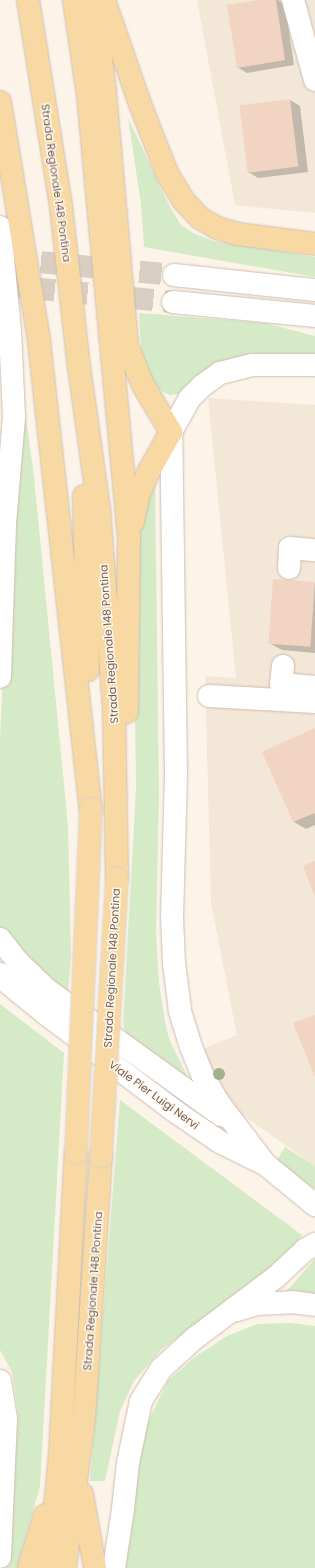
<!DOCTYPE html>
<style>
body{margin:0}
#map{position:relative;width:315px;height:1568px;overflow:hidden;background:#fcf4e9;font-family:Poppins,sans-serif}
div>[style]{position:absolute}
.residential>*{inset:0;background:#f3e7d7}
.green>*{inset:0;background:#d5eac7}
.shadow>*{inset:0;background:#0003}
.building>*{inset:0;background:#f1d4c1;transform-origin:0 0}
.minor-tunnel>*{height:22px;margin-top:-11px;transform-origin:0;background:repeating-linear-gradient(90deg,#dacec2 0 22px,transparent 0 33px)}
.roads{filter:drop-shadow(0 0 1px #cebdaf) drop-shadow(0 0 1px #cebdaf)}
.minor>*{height:22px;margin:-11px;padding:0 11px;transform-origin:11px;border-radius:11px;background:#fff}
.major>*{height:22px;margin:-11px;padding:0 11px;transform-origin:11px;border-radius:11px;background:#f8d9a4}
.bridges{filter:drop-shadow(0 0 1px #d9d1cd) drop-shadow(0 0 1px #d9d1cd)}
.major-bridge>*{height:22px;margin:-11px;padding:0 11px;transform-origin:11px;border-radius:11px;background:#f8d9a4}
.trees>*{width:12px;height:12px;margin:-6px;border-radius:50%;background:#a0b18f}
span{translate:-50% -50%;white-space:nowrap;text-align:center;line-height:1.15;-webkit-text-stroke:3px #fef8ef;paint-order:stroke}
.street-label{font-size:11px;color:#765b4d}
</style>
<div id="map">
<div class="residential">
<i style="clip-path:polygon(197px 0,315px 0,315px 213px,235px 205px)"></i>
<i style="clip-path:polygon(208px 398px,315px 405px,315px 1166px,230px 1106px,200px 1050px,237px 1035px,211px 903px,205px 676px,236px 678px)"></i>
</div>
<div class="green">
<i style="clip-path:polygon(128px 118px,170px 207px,181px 225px,193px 233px,213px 241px,315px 257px,315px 277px,144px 247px,141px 204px)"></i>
<i style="clip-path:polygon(139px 313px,265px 323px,315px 336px,315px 363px,203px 372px,179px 394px,170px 395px,161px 391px,149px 376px,141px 352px)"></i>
<i style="clip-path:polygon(23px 396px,34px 477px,68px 826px,71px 954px,68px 996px,6px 939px,0 927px,0 743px,8px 550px)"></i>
<i style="clip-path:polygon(155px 478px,159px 795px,156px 933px,159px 983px,166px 1027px,170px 1041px,193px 1088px,127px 1036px,123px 1024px,136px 788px,133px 548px)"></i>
<i style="clip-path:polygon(0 1004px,64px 1053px,40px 1486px,17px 1568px,6px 1568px,18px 1414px,12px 1372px,0 1350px)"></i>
<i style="clip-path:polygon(120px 1100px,302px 1235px,288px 1253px,246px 1289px,162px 1349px,134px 1381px,120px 1411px,105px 1481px,90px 1481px)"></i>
<i style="clip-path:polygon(285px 1147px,315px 1166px,315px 1189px,276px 1162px)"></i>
<i style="clip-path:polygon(315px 1259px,315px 1297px,284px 1294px)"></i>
<i style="clip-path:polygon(290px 1323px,315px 1326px,315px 1568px,123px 1568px,143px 1432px,168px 1381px,195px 1357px,227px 1336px,257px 1324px)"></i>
</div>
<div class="shadow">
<i style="clip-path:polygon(266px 0,278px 0,285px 4px,294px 65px,247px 73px,237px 67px)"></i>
<i style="clip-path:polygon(290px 100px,300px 106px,308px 172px,258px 178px,248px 172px)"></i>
<i style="clip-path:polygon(315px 583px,315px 653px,282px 650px,269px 643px)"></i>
<i style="clip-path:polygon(315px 730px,315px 825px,306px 829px,294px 822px)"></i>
</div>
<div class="building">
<i style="clip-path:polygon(259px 0,276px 0,285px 60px,237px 68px,227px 5px)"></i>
<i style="left:290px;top:99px;width:68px;height:51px;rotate:83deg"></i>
<i style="left:273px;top:579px;width:42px;height:65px;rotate:4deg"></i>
<i style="clip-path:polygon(315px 728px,315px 813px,293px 822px,262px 752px)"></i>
<i style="clip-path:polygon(315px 861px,315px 897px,303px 866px)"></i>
<i style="clip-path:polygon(315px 1015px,315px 1077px,293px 1023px)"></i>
</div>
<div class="minor-tunnel">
<i style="left:8px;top:259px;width:167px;rotate:5.5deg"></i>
<i style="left:0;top:285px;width:174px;rotate:5.6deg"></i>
</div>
<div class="roads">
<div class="minor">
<i style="left:293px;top:0;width:83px;rotate:74.6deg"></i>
<i style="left:0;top:227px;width:104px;rotate:84.5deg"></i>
<i style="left:10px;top:331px;width:86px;rotate:87.3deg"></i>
<i style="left:14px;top:417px;width:107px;rotate:94.8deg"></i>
<i style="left:5px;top:524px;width:153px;rotate:91.9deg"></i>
<i style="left:174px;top:275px;width:142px;rotate:6.1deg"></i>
<i style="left:173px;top:302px;width:143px;rotate:5.6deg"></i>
<i style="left:289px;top:568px;width:20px;rotate:-87deg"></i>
<i style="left:290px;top:548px;width:25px;rotate:5deg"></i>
<i style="left:283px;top:666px;width:18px;rotate:96deg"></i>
<i style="left:281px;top:684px;width:34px;rotate:5deg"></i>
<i style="left:209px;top:696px;width:106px;rotate:3.2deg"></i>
<i style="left:0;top:939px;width:28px;rotate:52deg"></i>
<i style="left:17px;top:961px;width:40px;rotate:44deg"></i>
<i style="left:46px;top:989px;width:216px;rotate:35.8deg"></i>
<i style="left:0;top:974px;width:12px;rotate:48deg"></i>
<i style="left:8px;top:983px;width:49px;rotate:39.2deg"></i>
<i style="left:46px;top:1014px;width:163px;rotate:37deg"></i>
<i style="left:176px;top:1112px;width:53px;rotate:34.3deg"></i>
<i style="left:220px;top:1142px;width:50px;rotate:26.1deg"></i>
<i style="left:265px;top:1164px;width:65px;rotate:39.4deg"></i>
<i style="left:265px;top:1164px;width:78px;rotate:-127.2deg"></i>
<i style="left:218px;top:1102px;width:32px;rotate:-120deg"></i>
<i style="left:202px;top:1074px;width:29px;rotate:-112deg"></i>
<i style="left:191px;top:1047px;width:39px;rotate:-107deg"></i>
<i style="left:180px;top:1010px;width:47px;rotate:-97.3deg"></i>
<i style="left:174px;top:963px;width:46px;rotate:-92.5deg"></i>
<i style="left:172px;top:917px;width:143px;rotate:-88.4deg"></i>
<i style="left:176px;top:774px;width:342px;rotate:-90.8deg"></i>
<i style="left:171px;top:432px;width:39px;rotate:-61deg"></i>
<i style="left:190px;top:398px;width:17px;rotate:-45deg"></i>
<i style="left:202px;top:386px;width:22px;rotate:-36deg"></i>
<i style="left:220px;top:373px;width:34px;rotate:-14deg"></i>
<i style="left:253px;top:365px;width:62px"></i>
<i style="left:237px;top:1310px;width:21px;rotate:-17deg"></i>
<i style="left:257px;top:1304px;width:35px;rotate:-3deg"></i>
<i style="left:292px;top:1302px;width:23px;rotate:7deg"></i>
<i style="left:0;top:1381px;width:38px;rotate:81deg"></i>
<i style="left:6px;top:1419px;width:138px;rotate:92.5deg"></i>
<i style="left:114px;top:1568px;width:60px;rotate:-81.3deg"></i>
<i style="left:123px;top:1509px;width:46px;rotate:-83.8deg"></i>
<i style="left:128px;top:1463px;width:63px;rotate:-78.2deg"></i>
<i style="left:141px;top:1401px;width:38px;rotate:-58deg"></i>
<i style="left:161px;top:1369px;width:46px;rotate:-42.4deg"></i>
<i style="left:195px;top:1338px;width:101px;rotate:-37deg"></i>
<i style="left:276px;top:1277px;width:40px;rotate:-43deg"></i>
<i style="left:305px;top:1250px;width:12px;rotate:-31deg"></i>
</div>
<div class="major">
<i style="left:28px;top:0;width:210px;rotate:80.9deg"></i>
<i style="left:61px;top:207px;width:161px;rotate:83.6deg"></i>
<i style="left:79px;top:367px;width:143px;rotate:82deg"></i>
<i style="left:99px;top:509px;width:199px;rotate:85.7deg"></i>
<i style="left:114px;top:707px;width:171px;rotate:89deg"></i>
<i style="left:74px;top:0;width:96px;rotate:81.6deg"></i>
<i style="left:88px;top:95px;width:445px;rotate:84.7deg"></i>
<i style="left:129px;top:538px;width:174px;rotate:90.7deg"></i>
<i style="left:94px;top:0;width:93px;rotate:83.2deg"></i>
<i style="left:105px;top:92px;width:255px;rotate:85deg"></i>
<i style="left:127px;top:346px;width:42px;rotate:67.7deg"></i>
<i style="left:143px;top:385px;width:55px;rotate:59.2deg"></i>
<i style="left:171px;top:432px;width:45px;rotate:119.4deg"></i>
<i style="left:149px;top:471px;width:24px;rotate:114deg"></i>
<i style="left:139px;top:493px;width:29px;rotate:102deg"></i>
<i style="left:104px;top:0;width:110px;rotate:70.9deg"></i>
<i style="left:140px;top:104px;width:74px;rotate:68.6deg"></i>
<i style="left:167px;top:173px;width:33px;rotate:59deg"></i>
<i style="left:184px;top:201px;width:23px;rotate:47deg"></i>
<i style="left:200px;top:218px;width:20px;rotate:30deg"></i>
<i style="left:217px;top:228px;width:22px;rotate:16deg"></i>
<i style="left:238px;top:234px;width:78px;rotate:7.4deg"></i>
<i style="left:0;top:102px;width:242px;rotate:80.7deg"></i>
<i style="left:39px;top:341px;width:471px;rotate:83.7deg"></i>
<i style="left:84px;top:496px;width:174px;rotate:88.7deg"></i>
<i style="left:82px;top:1494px;width:75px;rotate:80deg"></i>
<i style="left:29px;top:1568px;width:55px;rotate:-73.2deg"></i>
<i style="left:49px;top:1568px;width:114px;rotate:-84.4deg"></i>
<i style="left:60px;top:1455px;width:303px;rotate:-87deg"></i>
<i style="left:65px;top:1568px;width:151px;rotate:-82.8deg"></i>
<i style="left:84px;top:1418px;width:263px;rotate:-86.3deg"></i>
</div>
</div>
<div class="bridges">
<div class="major-bridge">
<i style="left:76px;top:1152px;width:343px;rotate:-87.5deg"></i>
<i style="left:101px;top:1156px;width:278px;rotate:-86.7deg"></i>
</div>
</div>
<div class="trees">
<i style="left:219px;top:1074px"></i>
</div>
<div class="street-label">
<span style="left:56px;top:183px;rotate:82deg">Strada Regionale 148 Pontina</span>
<span style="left:109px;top:644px;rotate:-94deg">Strada Regionale 148 Pontina</span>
<span style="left:112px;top:968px;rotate:-87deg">Strada Regionale 148 Pontina</span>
<span style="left:154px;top:1095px;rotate:36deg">Viale Pier Luigi Nervi</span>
<span style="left:93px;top:1291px;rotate:-86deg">Strada Regionale 148 Pontina</span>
</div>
</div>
